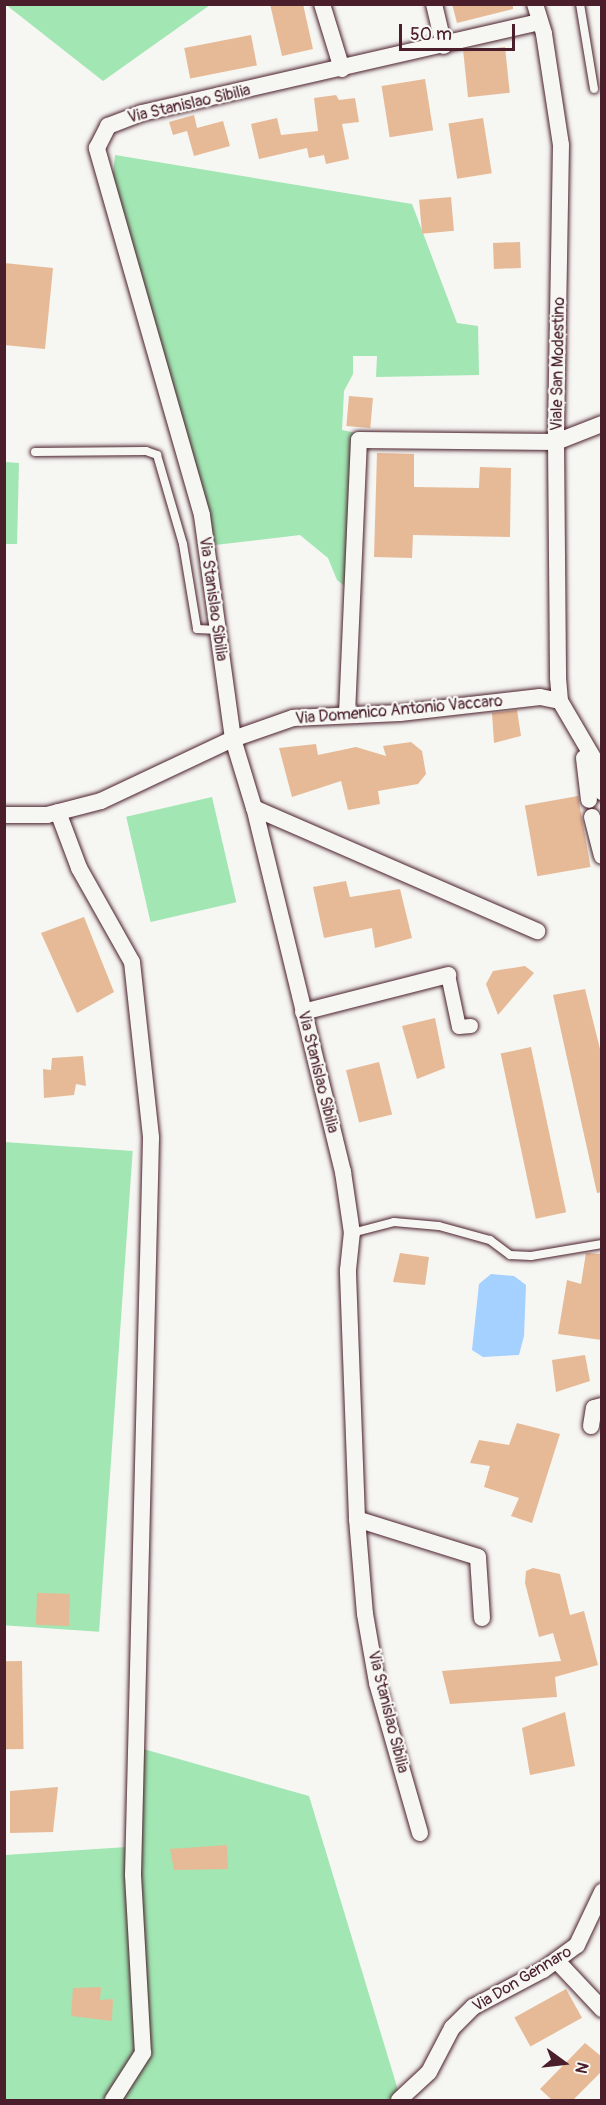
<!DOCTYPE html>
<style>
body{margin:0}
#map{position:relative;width:606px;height:2105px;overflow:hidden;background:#f6f6f2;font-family:Pangolin,sans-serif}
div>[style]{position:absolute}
.green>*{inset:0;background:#a1e6b3;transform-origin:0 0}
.water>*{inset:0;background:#a4d1ff}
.building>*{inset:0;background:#e7ba97;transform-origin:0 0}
.roads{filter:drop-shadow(0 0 2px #4a1f2b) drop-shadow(0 0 2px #4a1f2b)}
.service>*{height:8px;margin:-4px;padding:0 4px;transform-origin:4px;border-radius:4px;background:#f6f6f2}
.pedestrian>*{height:14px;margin:-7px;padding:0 7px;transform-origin:7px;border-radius:7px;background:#f6f6f2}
.minor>*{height:16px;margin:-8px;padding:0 8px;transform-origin:8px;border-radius:8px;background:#f6f6f2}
span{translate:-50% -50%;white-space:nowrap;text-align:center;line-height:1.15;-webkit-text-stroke:4.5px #f6f6f2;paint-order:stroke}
.street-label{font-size:16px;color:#4a1f2b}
.frame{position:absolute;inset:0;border:6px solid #4a1f2b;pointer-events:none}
.north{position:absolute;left:534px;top:2033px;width:60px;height:60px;-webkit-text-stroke:4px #f6f6f2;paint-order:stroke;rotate:105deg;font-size:16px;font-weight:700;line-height:24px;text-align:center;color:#4a1f2b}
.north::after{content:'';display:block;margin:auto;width:21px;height:27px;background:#4a1f2b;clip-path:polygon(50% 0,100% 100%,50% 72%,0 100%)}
.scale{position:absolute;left:399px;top:24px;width:116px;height:27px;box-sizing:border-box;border:3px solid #4a1f2b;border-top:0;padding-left:8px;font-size:18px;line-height:21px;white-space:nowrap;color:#4a1f2b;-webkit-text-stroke:4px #f6f6f2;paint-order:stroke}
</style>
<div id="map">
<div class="green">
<i style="clip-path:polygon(5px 4px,210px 4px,210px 5px,103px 81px)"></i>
<i style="clip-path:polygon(115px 155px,412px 204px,457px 323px,478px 326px,479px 375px,376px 377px,377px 356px,353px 356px,353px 374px,344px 391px,342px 430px,356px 433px,350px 590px,337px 580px,328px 558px,300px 535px,215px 545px,112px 183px)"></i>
<i style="clip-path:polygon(5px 462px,19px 463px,17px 544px,5px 544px)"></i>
<i style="left:212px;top:797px;width:108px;height:88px;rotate:77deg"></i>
<i style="left:4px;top:1142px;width:129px;height:482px;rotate:4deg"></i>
<i style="clip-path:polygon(140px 1748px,309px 1796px,401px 2100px,5px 2100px,5px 1855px,127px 1847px)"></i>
</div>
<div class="water">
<i style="clip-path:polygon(491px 1274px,514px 1276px,526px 1285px,524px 1336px,519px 1355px,483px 1357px,472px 1350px,479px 1284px)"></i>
</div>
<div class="building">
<i style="clip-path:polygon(270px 4px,303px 4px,313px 49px,282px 56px)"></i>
<i style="clip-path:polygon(452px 4px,513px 4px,513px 9px,457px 23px)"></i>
<i style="left:251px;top:35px;width:31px;height:68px;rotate:79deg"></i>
<i style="left:505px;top:47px;width:46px;height:42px;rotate:84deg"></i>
<i style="left:425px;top:79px;width:52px;height:44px;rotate:81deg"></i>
<i style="clip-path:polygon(336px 95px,339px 100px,355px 98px,359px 122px,342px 124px,349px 159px,326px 164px,324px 155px,309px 158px,307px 148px,259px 159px,251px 124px,277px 118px,281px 135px,318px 131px,314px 98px)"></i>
<i style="clip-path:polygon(194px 115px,197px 128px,223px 121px,230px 146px,194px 156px,187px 131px,173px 135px,169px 122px)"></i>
<i style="left:483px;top:118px;width:56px;height:35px;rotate:81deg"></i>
<i style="left:451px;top:197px;width:34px;height:32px;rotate:85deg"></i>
<i style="left:520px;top:242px;width:26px;height:27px;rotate:88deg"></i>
<i style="clip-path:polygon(4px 263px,53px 268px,45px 349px,4px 345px)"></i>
<i style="left:349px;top:396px;width:24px;height:30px;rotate:5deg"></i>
<i style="clip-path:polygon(377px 453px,414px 454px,414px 487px,479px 488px,480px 467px,511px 468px,510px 537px,413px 535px,412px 558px,374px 557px)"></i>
<i style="clip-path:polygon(517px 710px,521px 736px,494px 743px,492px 713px)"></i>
<i style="clip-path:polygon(411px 742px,422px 751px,426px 774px,418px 784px,378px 791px,380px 804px,348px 810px,341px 781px,292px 797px,279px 748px,316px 744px,318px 755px,356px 747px,386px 756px,383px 746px)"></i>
<i style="left:578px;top:796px;width:72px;height:54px;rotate:80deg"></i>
<i style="clip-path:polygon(346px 881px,350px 897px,400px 889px,412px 938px,375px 948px,372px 928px,324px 938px,313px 887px)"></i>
<i style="clip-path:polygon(84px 917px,114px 992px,77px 1013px,41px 933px)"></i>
<i style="clip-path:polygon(525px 966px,534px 973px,498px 1015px,486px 984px,493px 971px)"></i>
<i style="clip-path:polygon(585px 989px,602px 1057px,602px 1192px,597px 1193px,553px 995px)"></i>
<i style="clip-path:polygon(435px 1018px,445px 1068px,417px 1079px,402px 1026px)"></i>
<i style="left:531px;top:1047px;width:169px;height:31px;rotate:78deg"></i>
<i style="clip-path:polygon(83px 1056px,86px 1086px,76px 1084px,74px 1095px,44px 1098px,43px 1069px,51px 1070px,52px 1058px)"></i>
<i style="left:379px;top:1062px;width:54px;height:34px;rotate:76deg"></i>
<i style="clip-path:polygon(400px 1253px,429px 1257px,425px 1285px,393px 1282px)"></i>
<i style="clip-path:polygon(586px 1253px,602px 1254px,602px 1340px,558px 1334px,567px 1280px,581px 1284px)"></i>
<i style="clip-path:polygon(585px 1355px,590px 1381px,556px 1392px,552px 1360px)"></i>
<i style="clip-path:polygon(517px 1423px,560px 1434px,532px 1523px,511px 1516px,519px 1498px,484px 1487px,490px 1466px,470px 1463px,479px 1440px,509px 1445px)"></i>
<i style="clip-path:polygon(533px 1568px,560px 1574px,570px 1615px,584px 1611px,598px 1665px,555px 1677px,557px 1697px,450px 1704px,442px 1671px,561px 1661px,553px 1633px,539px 1637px,525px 1583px,526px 1571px)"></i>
<i style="left:70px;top:1594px;width:32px;height:33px;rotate:92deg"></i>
<i style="left:22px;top:1661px;width:88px;height:18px;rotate:89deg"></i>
<i style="clip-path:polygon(565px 1712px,575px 1766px,530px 1775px,522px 1728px)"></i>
<i style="clip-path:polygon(58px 1787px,53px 1832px,10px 1833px,10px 1791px)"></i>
<i style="clip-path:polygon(227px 1845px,228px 1869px,174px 1870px,170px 1849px)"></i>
<i style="clip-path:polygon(101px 1987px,100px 2000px,113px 1999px,112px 2021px,71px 2016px,73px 1988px)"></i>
<i style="left:566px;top:1989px;width:33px;height:59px;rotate:61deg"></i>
<i style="clip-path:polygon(585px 2043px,602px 2057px,602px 2071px,573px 2100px,552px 2100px,540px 2089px)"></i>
</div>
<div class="roads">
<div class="service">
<i style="left:580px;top:4px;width:86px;rotate:80.6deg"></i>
<i style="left:35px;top:452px;width:111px;rotate:-0.5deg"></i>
<i style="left:146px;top:451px;width:12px;rotate:20deg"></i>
<i style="left:157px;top:455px;width:93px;rotate:73.7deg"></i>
<i style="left:183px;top:544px;width:86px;rotate:80.6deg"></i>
<i style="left:197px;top:629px;width:21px;rotate:3deg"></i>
<i style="left:352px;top:1233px;width:43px;rotate:-14.7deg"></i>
<i style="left:394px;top:1222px;width:45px;rotate:5.1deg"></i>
<i style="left:439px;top:1226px;width:53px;rotate:15.4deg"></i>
<i style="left:490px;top:1240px;width:25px;rotate:37deg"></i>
<i style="left:510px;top:1255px;width:21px;rotate:3deg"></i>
<i style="left:531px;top:1256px;width:72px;rotate:-9.6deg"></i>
</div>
<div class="pedestrian">
<i style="left:448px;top:975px;width:53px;rotate:78.1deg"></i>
<i style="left:459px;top:1027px;width:12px;rotate:-5deg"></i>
</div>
<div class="minor">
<i style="left:322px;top:4px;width:68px;rotate:72.9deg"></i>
<i style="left:434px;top:4px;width:43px;rotate:76.6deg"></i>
<i style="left:535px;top:4px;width:31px;rotate:73deg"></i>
<i style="left:544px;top:34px;width:112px;rotate:81.3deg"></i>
<i style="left:561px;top:145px;width:297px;rotate:91deg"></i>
<i style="left:556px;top:442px;width:236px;rotate:89.5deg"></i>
<i style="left:558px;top:678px;width:23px;rotate:85deg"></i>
<i style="left:560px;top:701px;width:69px;rotate:59.7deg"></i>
<i style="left:595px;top:761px;width:32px;rotate:77deg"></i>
<i style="left:347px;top:714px;width:274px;rotate:-87.5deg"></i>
<i style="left:359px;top:440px;width:197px;rotate:0.6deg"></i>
<i style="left:556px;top:442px;width:49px;rotate:-21.4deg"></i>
<i style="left:584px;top:758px;width:42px;rotate:83.2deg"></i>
<i style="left:254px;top:808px;width:309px;rotate:23.5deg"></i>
<i style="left:58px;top:812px;width:60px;rotate:69.4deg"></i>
<i style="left:79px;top:868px;width:108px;rotate:60.6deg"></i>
<i style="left:132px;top:962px;width:177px;rotate:83.8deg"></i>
<i style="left:151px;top:1138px;width:737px;rotate:91.4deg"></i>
<i style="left:133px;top:1875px;width:178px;rotate:86.8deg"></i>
<i style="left:143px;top:2053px;width:56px;rotate:122.6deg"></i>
<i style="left:4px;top:815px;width:43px"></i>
<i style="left:47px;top:815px;width:56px;rotate:-14.5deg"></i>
<i style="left:101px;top:801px;width:146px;rotate:-25.2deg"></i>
<i style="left:233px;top:739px;width:64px;rotate:-19.3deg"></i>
<i style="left:293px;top:718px;width:107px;rotate:-2.7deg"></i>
<i style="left:400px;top:713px;width:141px;rotate:-6.5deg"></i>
<i style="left:540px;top:697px;width:20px;rotate:11deg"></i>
<i style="left:592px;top:817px;width:40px;rotate:75.6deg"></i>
<i style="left:303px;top:1012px;width:150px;rotate:-14.3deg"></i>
<i style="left:591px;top:1426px;width:18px;rotate:-81deg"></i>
<i style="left:594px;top:1408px;width:8px;rotate:-14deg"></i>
<i style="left:357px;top:1519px;width:95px;rotate:85.2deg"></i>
<i style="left:365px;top:1614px;width:70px;rotate:80.1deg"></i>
<i style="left:377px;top:1683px;width:156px;rotate:74deg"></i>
<i style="left:482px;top:1618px;width:61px;rotate:-93.8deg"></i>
<i style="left:478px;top:1557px;width:127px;rotate:-162.6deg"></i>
<i style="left:357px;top:1519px;width:249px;rotate:-92.1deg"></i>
<i style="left:348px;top:1270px;width:37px;rotate:-84deg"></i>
<i style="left:352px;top:1233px;width:62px;rotate:-98.4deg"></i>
<i style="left:343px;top:1172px;width:375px;rotate:-103.7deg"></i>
<i style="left:254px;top:808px;width:72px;rotate:-106.9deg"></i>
<i style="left:233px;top:739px;width:226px;rotate:-97.9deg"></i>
<i style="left:202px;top:515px;width:382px;rotate:-106deg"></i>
<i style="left:97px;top:148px;width:25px;rotate:-63deg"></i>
<i style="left:108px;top:126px;width:36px;rotate:-21deg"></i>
<i style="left:142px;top:113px;width:408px;rotate:-12.9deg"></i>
<i style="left:557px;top:1961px;width:66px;rotate:46.8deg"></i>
<i style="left:399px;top:2100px;width:41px;rotate:-43deg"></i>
<i style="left:429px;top:2072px;width:50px;rotate:-62.4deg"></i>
<i style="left:452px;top:2028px;width:30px;rotate:-45deg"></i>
<i style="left:473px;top:2007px;width:79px;rotate:-27.9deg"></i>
<i style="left:543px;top:1970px;width:42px;rotate:-36.3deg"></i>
<i style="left:577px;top:1945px;width:59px;rotate:-64.7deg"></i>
</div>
</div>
<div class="street-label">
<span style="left:189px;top:104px;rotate:-13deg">Via Stanislao Sibilia</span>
<span style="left:558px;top:364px;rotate:-89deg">Viale San Modestino</span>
<span style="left:213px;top:599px;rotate:82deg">Via Stanislao Sibilia</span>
<span style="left:399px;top:710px;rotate:-5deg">Via Domenico Antonio Vaccaro</span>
<span style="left:318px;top:1072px;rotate:76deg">Via Stanislao Sibilia</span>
<span style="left:388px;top:1712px;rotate:76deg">Via Stanislao Sibilia</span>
<span style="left:522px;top:1979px;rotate:-31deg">Via Don Gennaro</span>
</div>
<div class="frame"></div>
<div class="north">N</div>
<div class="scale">50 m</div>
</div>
